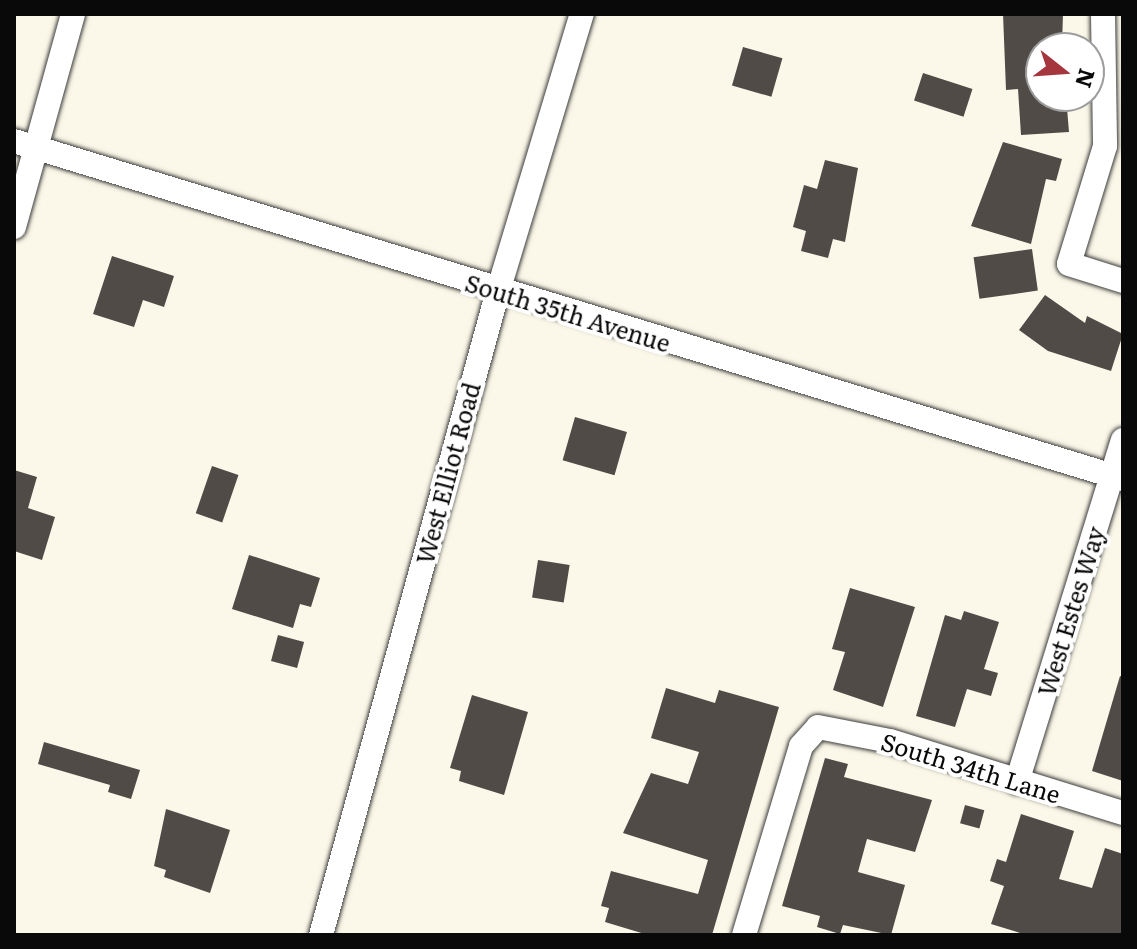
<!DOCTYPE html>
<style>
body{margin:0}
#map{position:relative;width:1137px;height:949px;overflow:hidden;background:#fcf8e9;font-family:Literata,serif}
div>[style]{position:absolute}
.building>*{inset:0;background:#504b47;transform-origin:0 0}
.roads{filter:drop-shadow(0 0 2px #3c3c3c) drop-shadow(0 0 2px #3c3c3c)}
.minor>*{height:24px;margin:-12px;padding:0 12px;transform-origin:12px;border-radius:12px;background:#fff}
span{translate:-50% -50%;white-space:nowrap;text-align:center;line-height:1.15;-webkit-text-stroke:8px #fff;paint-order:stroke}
.street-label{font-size:24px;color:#090909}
.frame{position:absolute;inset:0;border:16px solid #090909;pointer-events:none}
.north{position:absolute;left:1025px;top:32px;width:80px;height:80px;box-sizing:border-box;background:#fff;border:2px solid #9d9d9d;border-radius:50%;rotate:107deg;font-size:22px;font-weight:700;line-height:32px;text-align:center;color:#090909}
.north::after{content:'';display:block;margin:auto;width:28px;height:36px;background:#a5363e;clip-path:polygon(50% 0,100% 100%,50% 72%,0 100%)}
</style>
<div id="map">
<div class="building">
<i style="clip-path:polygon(1003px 14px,1063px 14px,1062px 45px,1041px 45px,1041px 96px,1066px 96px,1069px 132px,1021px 135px,1018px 89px,1006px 90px)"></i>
<i style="left:743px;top:47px;width:41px;height:40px;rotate:16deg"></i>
<i style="left:923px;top:73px;width:52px;height:29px;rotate:18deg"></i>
<i style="clip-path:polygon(1003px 142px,1062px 159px,1056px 181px,1046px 179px,1031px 244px,971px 226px)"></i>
<i style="clip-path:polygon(825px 160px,858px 168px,845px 242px,833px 239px,828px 258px,801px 251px,806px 231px,793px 227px,804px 185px,817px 189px)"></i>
<i style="left:1032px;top:249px;width:42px;height:59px;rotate:82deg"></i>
<i style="clip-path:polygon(112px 256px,174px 276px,164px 307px,143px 300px,134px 327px,93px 314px)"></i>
<i style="clip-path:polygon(1045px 295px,1085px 323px,1087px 316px,1123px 334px,1111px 371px,1048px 351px,1019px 330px)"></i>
<i style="left:575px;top:417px;width:54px;height:45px;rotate:16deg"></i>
<i style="left:212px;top:466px;width:28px;height:50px;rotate:19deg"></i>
<i style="clip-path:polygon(14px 470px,37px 477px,28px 508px,55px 517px,42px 560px,14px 551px)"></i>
<i style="clip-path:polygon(249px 555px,320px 578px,311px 607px,300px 604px,293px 628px,232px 609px)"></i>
<i style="left:538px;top:560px;width:32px;height:38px;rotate:9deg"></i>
<i style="clip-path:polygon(850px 588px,915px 607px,883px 707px,833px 690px,845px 652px,832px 649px)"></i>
<i style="clip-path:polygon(964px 611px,999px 622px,984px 669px,998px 673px,991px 696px,967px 689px,955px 727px,916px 716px,945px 615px,961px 620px)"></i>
<i style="left:278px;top:635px;width:27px;height:27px;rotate:15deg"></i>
<i style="clip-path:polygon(1120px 676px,1123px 677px,1123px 781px,1092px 771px)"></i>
<i style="clip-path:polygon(666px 688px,715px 703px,719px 690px,779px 707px,712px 935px,648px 935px,605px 922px,609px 908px,601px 906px,611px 871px,698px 894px,708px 860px,623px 833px,651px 773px,688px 784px,699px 752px,651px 738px)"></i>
<i style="clip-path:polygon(472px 695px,528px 712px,504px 795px,459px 781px,461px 771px,450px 768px)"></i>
<i style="clip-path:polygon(44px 742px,140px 770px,131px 799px,108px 792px,110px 785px,38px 764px)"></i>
<i style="clip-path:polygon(825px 758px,848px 764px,844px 777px,932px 800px,915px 852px,867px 839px,858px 872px,905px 885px,891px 935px,843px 925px,840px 934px,817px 927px,820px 916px,782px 906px)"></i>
<i style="left:965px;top:805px;width:20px;height:19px;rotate:15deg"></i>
<i style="clip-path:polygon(166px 809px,230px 830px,210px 893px,164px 877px,166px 870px,154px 866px)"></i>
<i style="clip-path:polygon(1021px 814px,1074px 831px,1059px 879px,1092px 888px,1105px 848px,1123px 854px,1123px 935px,1027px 935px,991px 924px,1004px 886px,990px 881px,997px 859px,1006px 862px)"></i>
</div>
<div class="roads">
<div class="minor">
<i style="left:1103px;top:14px;width:132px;rotate:89.1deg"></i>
<i style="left:1105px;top:146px;width:123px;rotate:107deg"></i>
<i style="left:1069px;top:264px;width:57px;rotate:17.5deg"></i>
<i style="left:14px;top:141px;width:1159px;rotate:16.95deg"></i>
<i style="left:14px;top:227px;width:221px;rotate:-74.5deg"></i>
<i style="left:1017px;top:782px;width:358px;rotate:-72.8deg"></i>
<i style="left:321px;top:935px;width:661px;rotate:-74.64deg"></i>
<i style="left:496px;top:298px;width:297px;rotate:-73.2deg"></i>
<i style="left:744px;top:935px;width:197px;rotate:-73.2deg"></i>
<i style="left:801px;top:746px;width:25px;rotate:-48deg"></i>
<i style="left:818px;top:727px;width:73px;rotate:11deg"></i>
<i style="left:890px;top:741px;width:244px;rotate:17.2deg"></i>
</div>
</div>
<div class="street-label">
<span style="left:568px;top:312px;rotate:17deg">South 35th Avenue</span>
<span style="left:447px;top:473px;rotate:-75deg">West Elliot Road</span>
<span style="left:1070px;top:611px;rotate:-73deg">West Estes Way</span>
<span style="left:971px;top:767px;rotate:17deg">South 34th Lane</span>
</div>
<div class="frame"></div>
<div class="north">N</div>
</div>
